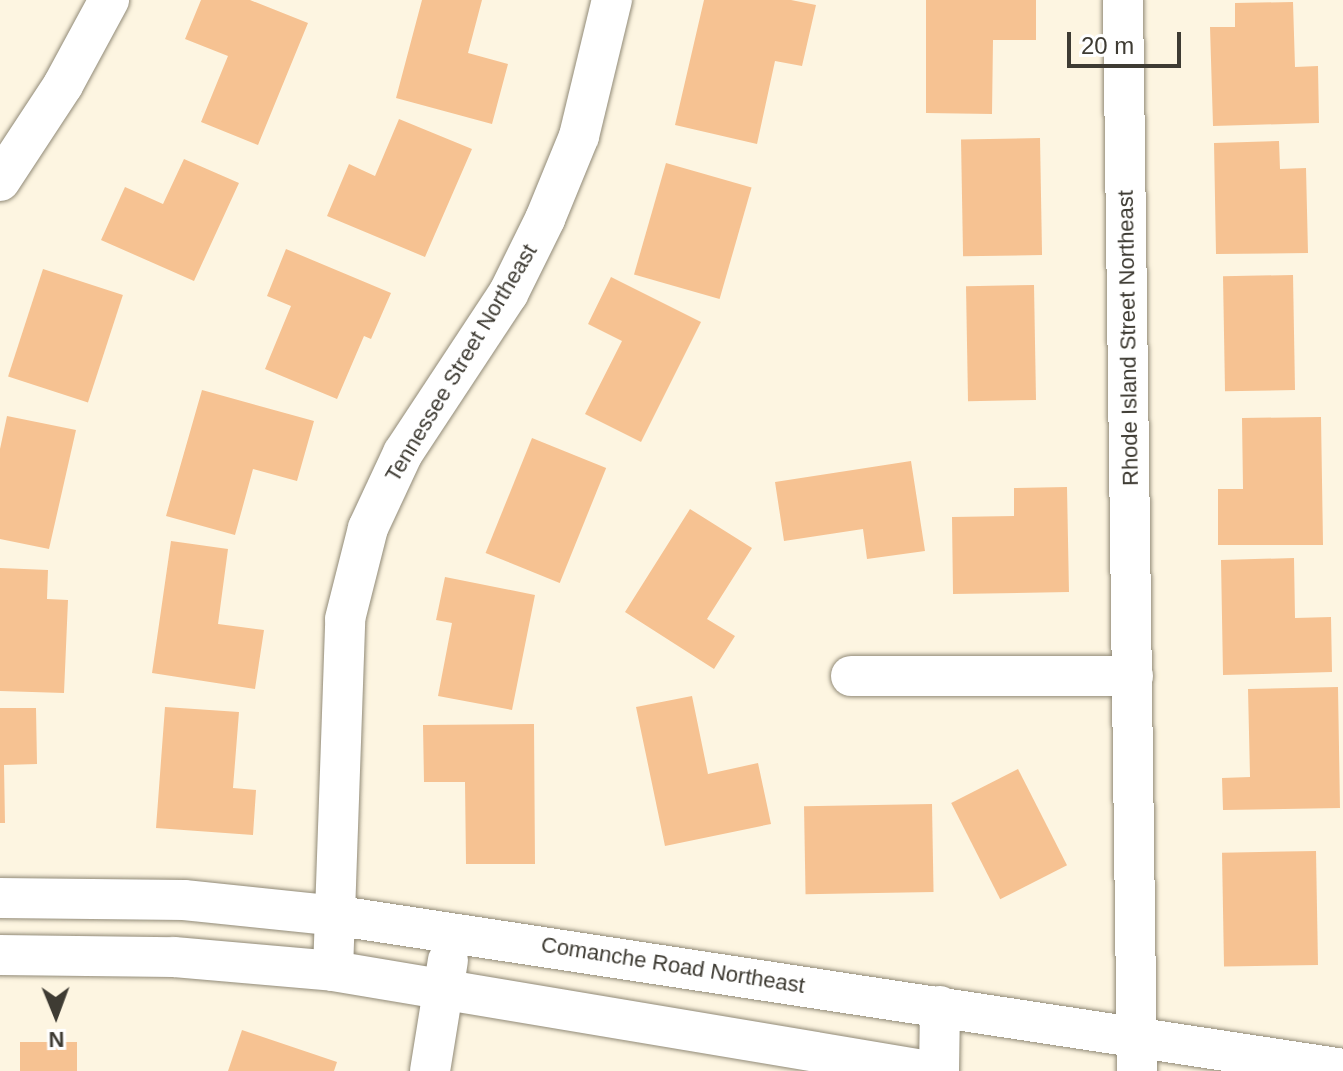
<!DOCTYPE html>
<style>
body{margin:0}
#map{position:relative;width:1343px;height:1071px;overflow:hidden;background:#fdf5e1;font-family:Arial,sans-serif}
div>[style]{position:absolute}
.building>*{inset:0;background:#f6c292;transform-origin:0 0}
.roads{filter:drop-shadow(0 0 2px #918a77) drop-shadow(0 0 2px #918a77)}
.minor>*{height:40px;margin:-20px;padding:0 20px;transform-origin:20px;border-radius:20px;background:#fff}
span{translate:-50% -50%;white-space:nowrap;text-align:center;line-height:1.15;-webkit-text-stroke:6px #fff;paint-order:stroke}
.street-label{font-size:22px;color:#3e3b33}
.north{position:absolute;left:16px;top:975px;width:80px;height:80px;-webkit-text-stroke:6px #fff;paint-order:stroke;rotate:179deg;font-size:22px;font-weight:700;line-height:32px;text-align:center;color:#3e3b33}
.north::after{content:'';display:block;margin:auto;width:28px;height:36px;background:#3e3b33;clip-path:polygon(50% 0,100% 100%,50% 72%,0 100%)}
.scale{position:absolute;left:1067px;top:32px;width:114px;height:36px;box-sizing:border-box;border:4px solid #3e3b33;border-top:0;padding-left:10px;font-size:24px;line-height:28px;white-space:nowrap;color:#3e3b33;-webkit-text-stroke:6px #fff;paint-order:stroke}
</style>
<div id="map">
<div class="building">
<i style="clip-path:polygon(201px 0,250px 0,308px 23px,258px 145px,201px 122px,228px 56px,185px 39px)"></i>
<i style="clip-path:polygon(422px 0,482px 0,468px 53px,508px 64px,492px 124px,396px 98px)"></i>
<i style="clip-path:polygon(704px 0,791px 0,816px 5px,802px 66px,775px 61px,757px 144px,675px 125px)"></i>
<i style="clip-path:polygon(926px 0,1036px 0,1036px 40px,993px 40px,992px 114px,926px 113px)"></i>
<i style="clip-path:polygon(1293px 2px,1295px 67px,1318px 66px,1319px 123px,1213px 126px,1210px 27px,1235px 27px,1235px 3px)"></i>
<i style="clip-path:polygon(399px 119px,472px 149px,425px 257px,327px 216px,349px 164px,375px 176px)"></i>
<i style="left:1040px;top:138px;width:117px;height:79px;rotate:89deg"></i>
<i style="clip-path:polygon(1279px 141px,1280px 169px,1306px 168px,1308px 253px,1216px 254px,1214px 143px)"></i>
<i style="clip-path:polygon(184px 159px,239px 183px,194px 281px,101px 240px,125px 187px,163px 204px)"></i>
<i style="left:666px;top:163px;width:89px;height:116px;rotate:16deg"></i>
<i style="clip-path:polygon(286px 249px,391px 293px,371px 339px,364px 336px,337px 399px,265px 369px,291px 306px,267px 296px)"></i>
<i style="left:43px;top:269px;width:84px;height:113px;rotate:18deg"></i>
<i style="left:1293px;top:275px;width:115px;height:70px;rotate:89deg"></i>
<i style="clip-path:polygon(611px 277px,701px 322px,641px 442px,585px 414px,622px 341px,588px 324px)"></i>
<i style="left:1034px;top:285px;width:115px;height:68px;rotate:89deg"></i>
<i style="clip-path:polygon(202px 390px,314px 421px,297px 481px,253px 469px,235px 535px,166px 516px)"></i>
<i style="clip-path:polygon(7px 416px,76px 430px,49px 549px,0 539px,0 449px)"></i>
<i style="clip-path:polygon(1321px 417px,1323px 545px,1218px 545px,1218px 489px,1243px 489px,1242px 418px)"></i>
<i style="left:532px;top:438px;width:80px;height:124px;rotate:22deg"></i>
<i style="clip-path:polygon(911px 461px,925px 551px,867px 559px,863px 529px,784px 541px,775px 482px)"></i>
<i style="clip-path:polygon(1067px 487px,1069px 592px,953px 594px,952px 517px,1014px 516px,1014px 488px)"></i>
<i style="clip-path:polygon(690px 509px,752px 548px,707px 619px,735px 636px,714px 669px,625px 612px)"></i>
<i style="clip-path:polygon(171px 541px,228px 549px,218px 624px,264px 630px,255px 689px,152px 673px)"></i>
<i style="clip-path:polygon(1294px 558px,1295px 618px,1331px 617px,1332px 672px,1223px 675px,1221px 560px)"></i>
<i style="clip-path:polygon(0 568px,48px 570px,47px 599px,68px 600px,64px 693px,0 691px)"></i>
<i style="clip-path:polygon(445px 577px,535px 595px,512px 710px,438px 696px,452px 623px,436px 620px)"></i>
<i style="clip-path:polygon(1338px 687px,1340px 808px,1223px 810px,1222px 778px,1250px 777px,1248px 689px)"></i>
<i style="clip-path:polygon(692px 696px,708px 774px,758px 763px,771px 824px,665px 846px,636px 707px)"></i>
<i style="clip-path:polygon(165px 707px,239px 712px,233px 788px,256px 790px,253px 835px,156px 828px)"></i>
<i style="clip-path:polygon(0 708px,36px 708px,37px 764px,4px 765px,5px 823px,0 823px)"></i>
<i style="clip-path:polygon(534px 724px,535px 864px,466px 864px,465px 782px,424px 782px,423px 725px)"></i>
<i style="left:1018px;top:769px;width:108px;height:75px;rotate:63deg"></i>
<i style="left:932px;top:804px;width:88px;height:128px;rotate:89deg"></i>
<i style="left:1316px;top:851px;width:114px;height:94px;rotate:89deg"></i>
<i style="clip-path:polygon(242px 1030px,337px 1062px,334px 1071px,228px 1071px)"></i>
<i style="left:77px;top:1042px;width:29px;height:57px;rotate:90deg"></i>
</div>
<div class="roads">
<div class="minor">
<i style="left:1123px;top:0;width:1071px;rotate:89.25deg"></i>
<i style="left:0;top:181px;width:115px;rotate:-56.7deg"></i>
<i style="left:63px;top:85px;width:97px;rotate:-61.6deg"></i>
<i style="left:851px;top:676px;width:282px"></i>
<i style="left:0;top:898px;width:184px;rotate:0.6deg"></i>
<i style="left:184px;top:900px;width:156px;rotate:5.9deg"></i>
<i style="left:339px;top:916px;width:1016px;rotate:8.66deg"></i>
<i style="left:0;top:955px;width:174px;rotate:0.7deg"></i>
<i style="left:174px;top:957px;width:160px;rotate:5deg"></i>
<i style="left:333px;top:971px;width:604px;rotate:9.52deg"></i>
<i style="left:333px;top:971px;width:352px;rotate:-88deg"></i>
<i style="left:345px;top:619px;width:94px;rotate:-75.8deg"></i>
<i style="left:368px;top:528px;width:83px;rotate:-65deg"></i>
<i style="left:403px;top:453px;width:191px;rotate:-56.6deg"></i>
<i style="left:508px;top:294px;width:84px;rotate:-63.7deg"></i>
<i style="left:545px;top:219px;width:90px;rotate:-67.7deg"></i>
<i style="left:579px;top:136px;width:140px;rotate:-76.4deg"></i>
<i style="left:430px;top:1071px;width:112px;rotate:-80.8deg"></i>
<i style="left:939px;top:1071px;width:65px;rotate:-89.1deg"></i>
</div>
</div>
<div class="street-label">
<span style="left:1128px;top:338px;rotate:-91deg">Rhode Island Street Northeast</span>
<span style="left:461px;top:363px;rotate:-59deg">Tennessee Street Northeast</span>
<span style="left:673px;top:965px;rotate:9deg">Comanche Road Northeast</span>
</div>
<div class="north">N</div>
<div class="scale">20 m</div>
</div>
